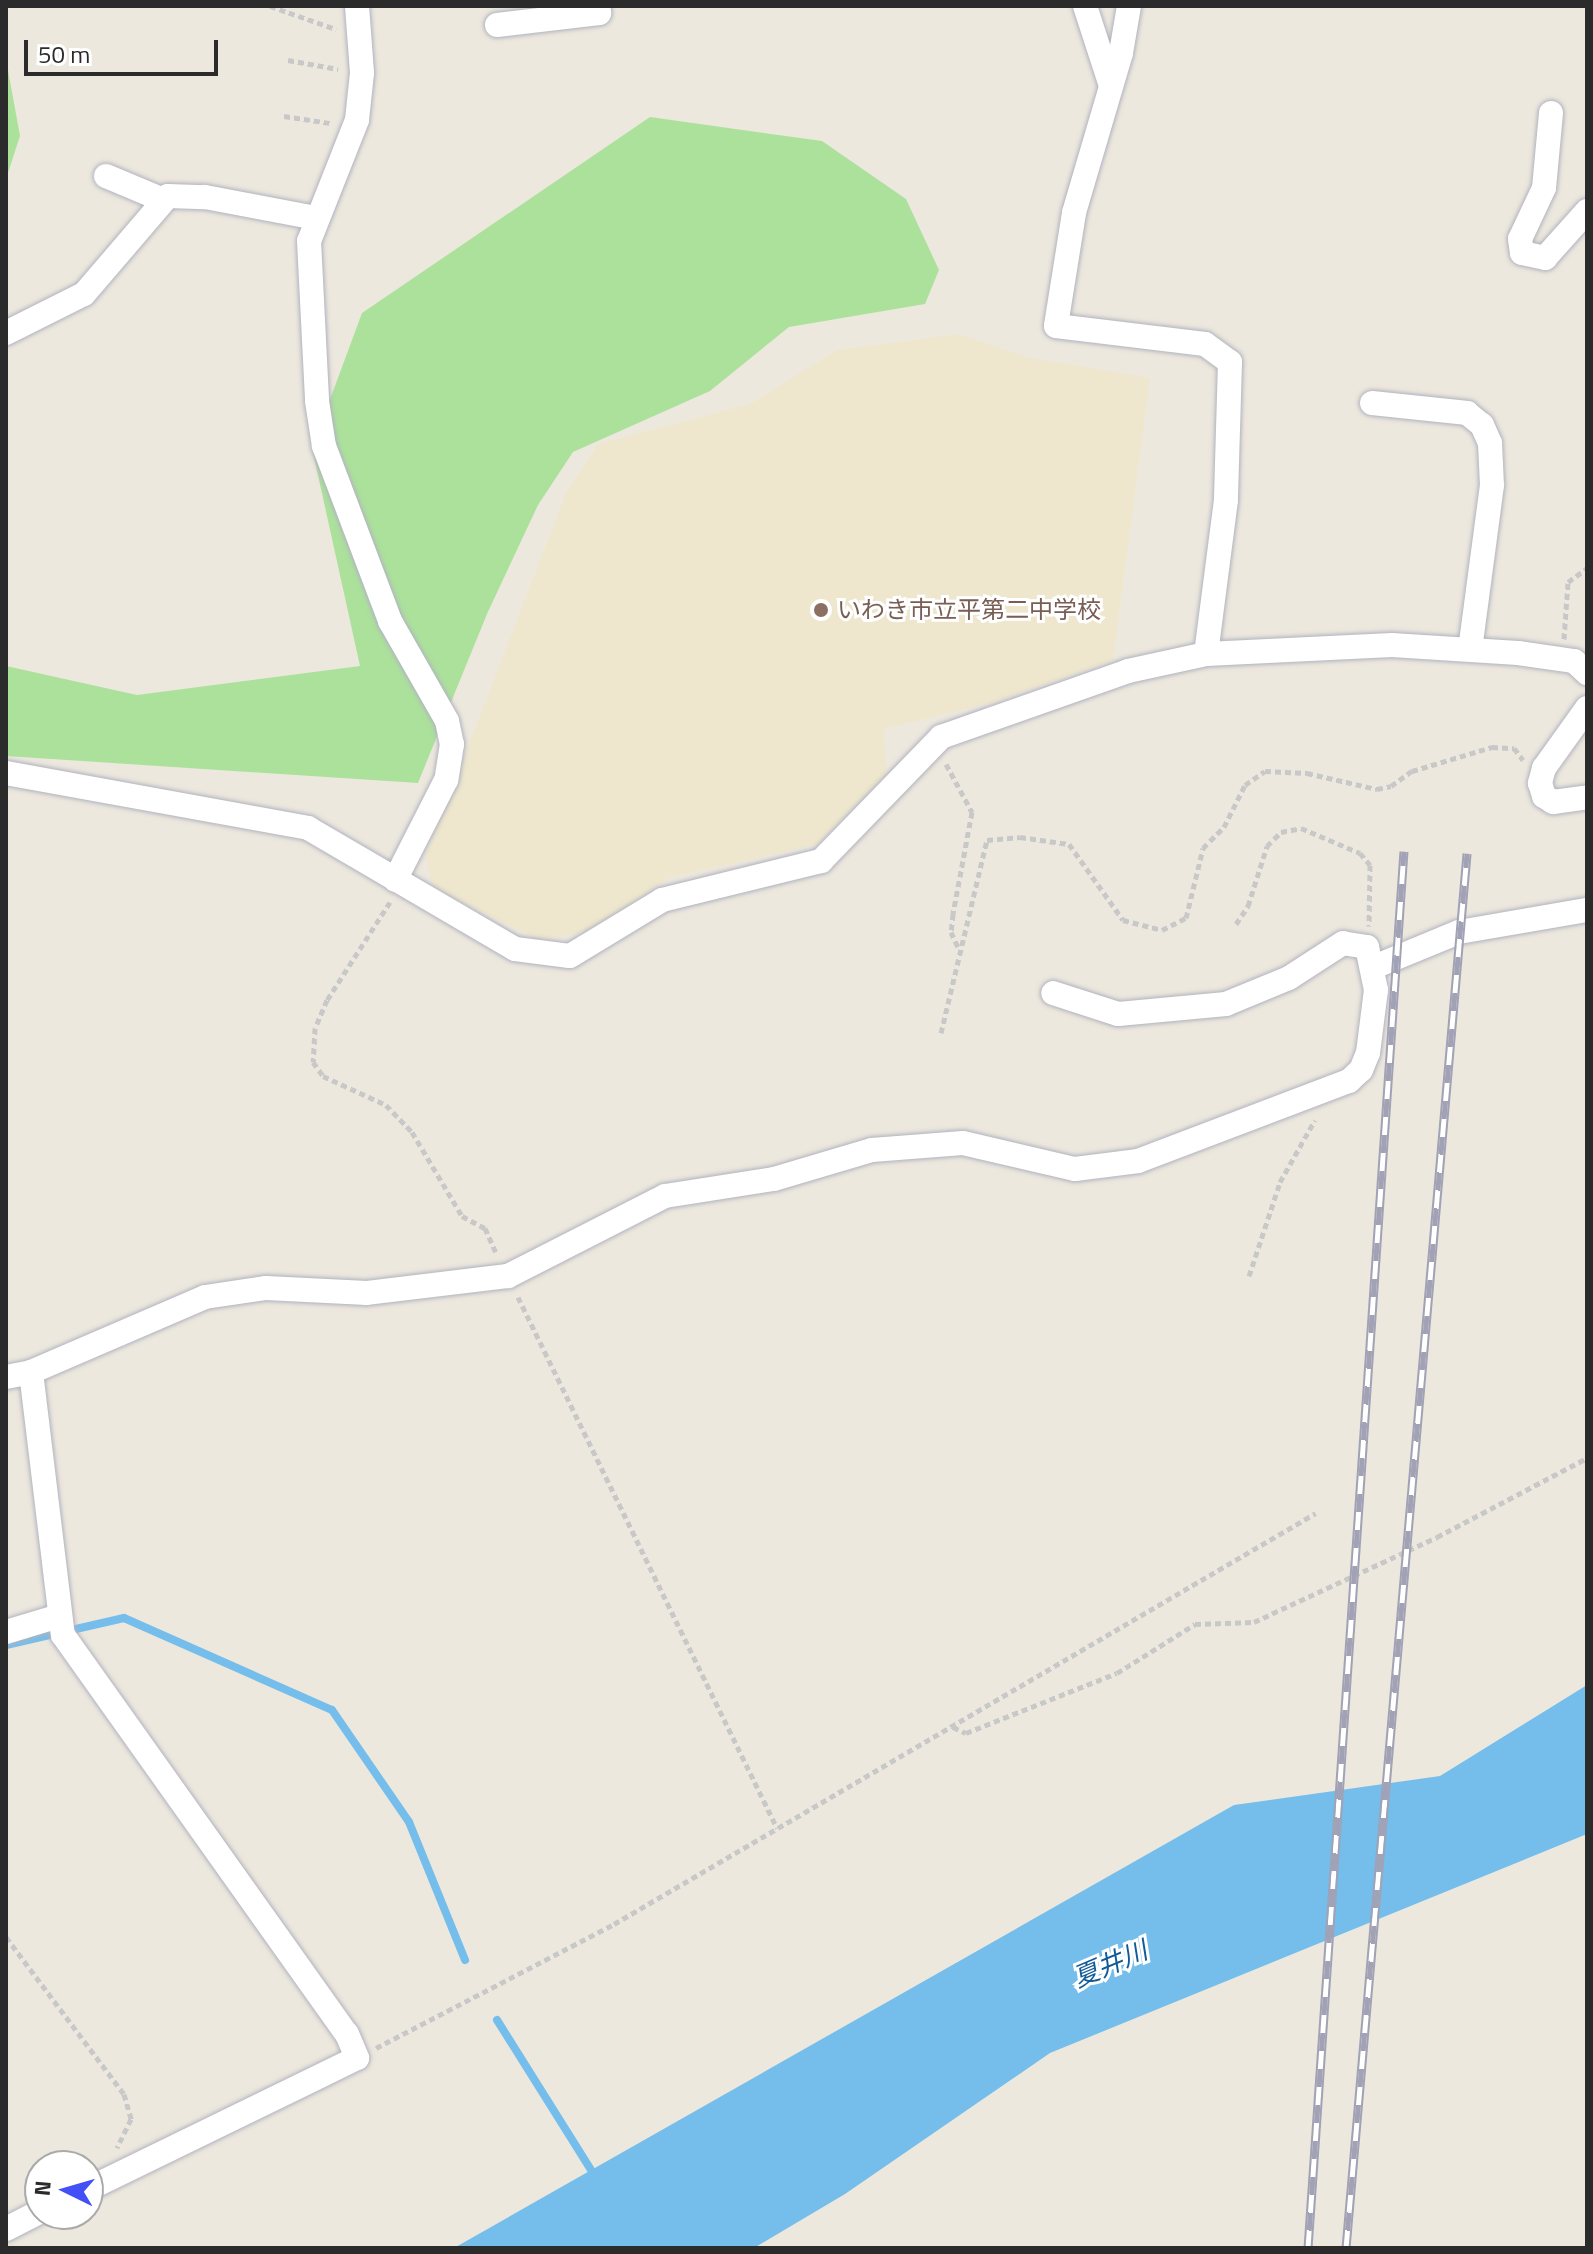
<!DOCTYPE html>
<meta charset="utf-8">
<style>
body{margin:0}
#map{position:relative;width:1593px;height:2254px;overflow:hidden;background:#ede8de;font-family:"Titillium Web","Noto Sans JP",sans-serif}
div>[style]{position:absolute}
.education>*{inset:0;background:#eee7ce}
.green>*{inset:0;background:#ace19c}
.water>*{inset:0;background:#75beeb}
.stream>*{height:8px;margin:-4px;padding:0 4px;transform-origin:4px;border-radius:4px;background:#75beeb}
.path>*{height:5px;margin-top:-2.5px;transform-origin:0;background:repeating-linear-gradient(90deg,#c8c8c8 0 6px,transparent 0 10px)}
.roads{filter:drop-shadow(0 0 2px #b1b3bf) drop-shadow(0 0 2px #b1b3bf)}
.street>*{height:24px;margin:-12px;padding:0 12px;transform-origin:12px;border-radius:12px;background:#fff}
.rail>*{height:9px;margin-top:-4.5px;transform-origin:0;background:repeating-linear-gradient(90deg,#fff 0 18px,#a1a2b5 0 36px);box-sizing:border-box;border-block:2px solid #a1a2b5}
.dots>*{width:22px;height:22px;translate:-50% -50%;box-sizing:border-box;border:4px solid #fff;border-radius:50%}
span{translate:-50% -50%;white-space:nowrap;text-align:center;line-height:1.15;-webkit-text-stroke:6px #fff;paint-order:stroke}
.education-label{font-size:24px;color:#785e54}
.left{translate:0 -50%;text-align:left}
.water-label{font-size:26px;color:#115b99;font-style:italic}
.frame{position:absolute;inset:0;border:8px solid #2b2b2b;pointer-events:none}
.north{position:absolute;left:24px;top:2150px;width:80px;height:80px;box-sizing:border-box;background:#fff;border:2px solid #aaa;border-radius:50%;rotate:275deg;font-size:22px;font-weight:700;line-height:32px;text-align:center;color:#2b2b2b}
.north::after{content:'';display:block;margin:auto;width:28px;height:36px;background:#4350f5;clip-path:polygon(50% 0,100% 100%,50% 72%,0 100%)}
.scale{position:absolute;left:24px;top:40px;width:194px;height:36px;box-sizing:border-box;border:4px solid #2b2b2b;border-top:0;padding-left:10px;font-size:24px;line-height:28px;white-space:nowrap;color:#2b2b2b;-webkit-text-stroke:6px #fff;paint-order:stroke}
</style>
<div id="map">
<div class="education">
<i style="clip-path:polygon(959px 334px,1030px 358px,1150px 378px,1113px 660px,997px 701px,884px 729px,886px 775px,817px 844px,670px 877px,589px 931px,540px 940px,432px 887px,426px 855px,566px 493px,598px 444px,750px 404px,837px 350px)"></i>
</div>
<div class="green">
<i style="clip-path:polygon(6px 59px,20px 136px,6px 179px)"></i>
<i style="clip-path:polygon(650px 117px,822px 141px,906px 199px,939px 270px,925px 304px,789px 327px,710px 391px,573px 452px,538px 505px,487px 614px,418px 783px,6px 756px,6px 666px,137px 695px,360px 666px,312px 448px,362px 313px)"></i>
</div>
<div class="water">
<i style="clip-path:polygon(1587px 1685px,1587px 1834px,1050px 2053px,845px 2194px,754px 2248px,454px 2248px,1234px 1805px,1440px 1776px)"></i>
</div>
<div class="stream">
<i style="left:6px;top:1645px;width:121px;rotate:-12.9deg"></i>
<i style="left:124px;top:1618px;width:227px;rotate:23.9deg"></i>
<i style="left:332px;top:1710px;width:136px;rotate:55.5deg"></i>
<i style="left:409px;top:1822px;width:149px;rotate:67.9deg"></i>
<i style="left:497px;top:2020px;width:186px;rotate:57.9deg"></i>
</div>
<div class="path">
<i style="left:270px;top:6px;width:70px;rotate:19.2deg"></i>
<i style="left:288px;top:60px;width:51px;rotate:10.2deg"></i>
<i style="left:284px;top:116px;width:47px;rotate:8.7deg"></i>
<i style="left:1564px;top:639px;width:57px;rotate:-86deg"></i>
<i style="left:1568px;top:582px;width:24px;rotate:-36deg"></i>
<i style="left:946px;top:764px;width:55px;rotate:61.6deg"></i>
<i style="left:972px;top:812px;width:104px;rotate:100.6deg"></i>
<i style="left:953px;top:914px;width:18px;rotate:96deg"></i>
<i style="left:951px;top:932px;width:19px;rotate:65deg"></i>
<i style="left:390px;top:902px;width:117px;rotate:122.7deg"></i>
<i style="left:327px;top:1000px;width:30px;rotate:113deg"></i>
<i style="left:315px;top:1028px;width:34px;rotate:93deg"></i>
<i style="left:313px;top:1062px;width:17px;rotate:54deg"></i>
<i style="left:323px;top:1076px;width:69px;rotate:24.7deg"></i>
<i style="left:386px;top:1105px;width:37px;rotate:46deg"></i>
<i style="left:412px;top:1132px;width:98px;rotate:59.2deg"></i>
<i style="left:462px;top:1216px;width:26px;rotate:28deg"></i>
<i style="left:485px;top:1228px;width:27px;rotate:66deg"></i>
<i style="left:1236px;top:924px;width:22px;rotate:-56deg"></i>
<i style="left:1248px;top:906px;width:63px;rotate:-72.4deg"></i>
<i style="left:1267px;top:846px;width:20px;rotate:-45deg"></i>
<i style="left:1281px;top:832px;width:20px;rotate:-11deg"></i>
<i style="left:1301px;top:828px;width:64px;rotate:23deg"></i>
<i style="left:1360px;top:853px;width:16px;rotate:50deg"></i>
<i style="left:1370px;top:865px;width:61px;rotate:90.9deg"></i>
<i style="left:941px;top:1033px;width:198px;rotate:-76.6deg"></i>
<i style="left:987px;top:840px;width:33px;rotate:-5deg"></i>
<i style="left:1020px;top:837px;width:49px;rotate:8.1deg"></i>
<i style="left:1069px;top:844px;width:93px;rotate:54.6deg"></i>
<i style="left:1123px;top:920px;width:40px;rotate:14.4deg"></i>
<i style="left:1162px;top:930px;width:27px;rotate:-27deg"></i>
<i style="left:1186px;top:918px;width:72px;rotate:-76.3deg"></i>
<i style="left:1203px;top:848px;width:30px;rotate:-45deg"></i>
<i style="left:1224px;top:827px;width:47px;rotate:-63.4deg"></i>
<i style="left:1245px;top:785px;width:24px;rotate:-35deg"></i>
<i style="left:1265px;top:771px;width:42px;rotate:2.7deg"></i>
<i style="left:1307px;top:773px;width:72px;rotate:12.9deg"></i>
<i style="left:1377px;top:789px;width:14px;rotate:-12deg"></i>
<i style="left:1391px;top:786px;width:26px;rotate:-36deg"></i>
<i style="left:1412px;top:771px;width:84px;rotate:-16.7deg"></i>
<i style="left:1492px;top:747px;width:22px;rotate:3deg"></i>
<i style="left:1514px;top:748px;width:15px;rotate:53deg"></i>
<i style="left:1249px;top:1276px;width:99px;rotate:-71.7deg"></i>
<i style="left:1280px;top:1182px;width:71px;rotate:-60.6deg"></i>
<i style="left:518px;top:1297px;width:591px;rotate:64deg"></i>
<i style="left:953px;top:1727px;width:14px;rotate:25deg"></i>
<i style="left:966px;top:1733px;width:162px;rotate:-21.7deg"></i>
<i style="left:1117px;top:1673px;width:92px;rotate:-32.1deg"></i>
<i style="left:1195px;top:1624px;width:59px;rotate:-1.9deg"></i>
<i style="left:1254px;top:1622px;width:202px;rotate:-24.9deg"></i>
<i style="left:1437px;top:1537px;width:170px;rotate:-27.8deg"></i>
<i style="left:6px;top:1937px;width:196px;rotate:53.1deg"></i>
<i style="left:124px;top:2094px;width:26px;rotate:74deg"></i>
<i style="left:131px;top:2119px;width:32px;rotate:116deg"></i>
<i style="left:376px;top:2048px;width:268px;rotate:-27.5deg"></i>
<i style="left:614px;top:1924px;width:813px;rotate:-30.35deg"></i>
</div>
<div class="roads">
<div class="street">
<i style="left:357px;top:6px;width:67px;rotate:85.7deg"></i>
<i style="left:362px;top:73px;width:47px;rotate:96.1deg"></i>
<i style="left:357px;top:120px;width:130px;rotate:111.6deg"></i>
<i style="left:309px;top:241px;width:160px;rotate:87.1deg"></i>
<i style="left:317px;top:401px;width:46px;rotate:81.2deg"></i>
<i style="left:324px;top:446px;width:187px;rotate:69.3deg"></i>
<i style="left:390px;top:621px;width:115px;rotate:60.3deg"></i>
<i style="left:447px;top:721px;width:24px;rotate:78deg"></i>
<i style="left:452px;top:744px;width:36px;rotate:99deg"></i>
<i style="left:446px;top:780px;width:112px;rotate:117deg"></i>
<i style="left:1085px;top:6px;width:81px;rotate:72deg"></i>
<i style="left:1129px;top:6px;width:48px;rotate:99.7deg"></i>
<i style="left:1121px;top:53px;width:167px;rotate:106.4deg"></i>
<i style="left:1074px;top:213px;width:114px;rotate:99.1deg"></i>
<i style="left:1056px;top:326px;width:150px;rotate:6.9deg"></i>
<i style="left:1205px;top:344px;width:31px;rotate:36deg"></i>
<i style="left:1230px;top:362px;width:138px;rotate:91.7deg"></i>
<i style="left:1226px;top:500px;width:155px;rotate:97.4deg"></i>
<i style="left:497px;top:25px;width:103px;rotate:-6.7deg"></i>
<i style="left:599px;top:13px;width:7px;rotate:-98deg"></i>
<i style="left:1551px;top:113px;width:75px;rotate:95.3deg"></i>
<i style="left:1544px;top:188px;width:56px;rotate:115.2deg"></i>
<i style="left:1520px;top:239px;width:14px;rotate:82deg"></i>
<i style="left:1522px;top:253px;width:24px;rotate:12deg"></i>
<i style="left:1545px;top:258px;width:63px;rotate:-48.2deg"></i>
<i style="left:106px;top:176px;width:62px;rotate:22.8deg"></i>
<i style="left:6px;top:333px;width:87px;rotate:-26.6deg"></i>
<i style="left:84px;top:294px;width:129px;rotate:-49.4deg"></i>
<i style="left:168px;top:196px;width:37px;rotate:2deg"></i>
<i style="left:205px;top:197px;width:113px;rotate:10.7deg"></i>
<i style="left:1372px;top:403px;width:96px;rotate:6deg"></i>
<i style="left:1467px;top:413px;width:19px;rotate:39deg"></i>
<i style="left:1482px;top:425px;width:20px;rotate:66deg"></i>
<i style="left:1490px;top:443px;width:42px;rotate:87.3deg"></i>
<i style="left:1492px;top:485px;width:166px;rotate:97.6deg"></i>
<i style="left:1587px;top:708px;width:74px;rotate:125.6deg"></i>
<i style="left:1544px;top:768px;width:16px;rotate:105deg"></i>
<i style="left:1540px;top:783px;width:14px;rotate:73deg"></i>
<i style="left:1544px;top:796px;width:11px;rotate:34deg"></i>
<i style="left:1553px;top:802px;width:34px;rotate:-8deg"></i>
<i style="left:6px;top:773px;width:307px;rotate:10.3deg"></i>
<i style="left:308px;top:828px;width:240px;rotate:30.3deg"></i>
<i style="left:515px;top:949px;width:55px;rotate:7.3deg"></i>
<i style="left:570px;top:956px;width:108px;rotate:-31.3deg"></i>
<i style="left:662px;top:900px;width:164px;rotate:-13.8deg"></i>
<i style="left:821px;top:861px;width:173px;rotate:-45.9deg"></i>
<i style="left:941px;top:737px;width:198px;rotate:-19.4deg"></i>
<i style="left:1128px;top:671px;width:80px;rotate:-12.3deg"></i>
<i style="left:1206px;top:654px;width:186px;rotate:-2.8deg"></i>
<i style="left:1392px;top:645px;width:126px;rotate:3.6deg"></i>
<i style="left:1518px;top:653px;width:57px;rotate:8.1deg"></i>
<i style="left:1574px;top:661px;width:18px;rotate:43deg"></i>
<i style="left:1374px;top:967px;width:92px;rotate:-22.4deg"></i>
<i style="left:1459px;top:932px;width:130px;rotate:-9.8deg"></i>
<i style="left:31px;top:1372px;width:265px;rotate:83.1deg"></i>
<i style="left:63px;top:1635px;width:490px;rotate:54.6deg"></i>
<i style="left:347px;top:2034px;width:26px;rotate:67deg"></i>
<i style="left:357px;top:2058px;width:299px;rotate:154deg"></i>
<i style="left:6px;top:1377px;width:25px;rotate:-11deg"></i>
<i style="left:31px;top:1372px;width:189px;rotate:-23.3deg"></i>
<i style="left:205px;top:1297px;width:62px;rotate:-8.4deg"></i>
<i style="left:266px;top:1288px;width:101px;rotate:2.8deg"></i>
<i style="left:367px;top:1293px;width:142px;rotate:-6.9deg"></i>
<i style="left:508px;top:1276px;width:176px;rotate:-27deg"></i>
<i style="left:665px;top:1196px;width:110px;rotate:-8.9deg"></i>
<i style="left:774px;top:1179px;width:102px;rotate:-16.5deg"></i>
<i style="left:872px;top:1150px;width:91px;rotate:-4.4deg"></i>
<i style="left:963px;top:1143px;width:115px;rotate:13.1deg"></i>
<i style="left:1075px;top:1169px;width:64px;rotate:-7.2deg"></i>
<i style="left:1138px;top:1161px;width:226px;rotate:-20.8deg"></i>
<i style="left:1349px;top:1081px;width:16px;rotate:-43deg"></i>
<i style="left:1361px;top:1070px;width:18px;rotate:-68deg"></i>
<i style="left:1368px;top:1053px;width:64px;rotate:-82.8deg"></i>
<i style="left:1376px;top:990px;width:44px;rotate:-101.8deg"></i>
<i style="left:1367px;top:947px;width:24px;rotate:-171deg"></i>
<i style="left:1343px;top:943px;width:64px;rotate:147.1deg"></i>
<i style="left:1289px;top:978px;width:68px;rotate:157.6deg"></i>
<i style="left:1226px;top:1004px;width:108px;rotate:174.7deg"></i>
<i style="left:1118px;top:1014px;width:68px;rotate:-162.1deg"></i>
<i style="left:6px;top:1632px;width:55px;rotate:-16.8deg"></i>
<i style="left:6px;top:2229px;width:38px;rotate:-27deg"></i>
</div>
</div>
<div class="rail">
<i style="left:1308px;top:2248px;width:1400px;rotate:-86.07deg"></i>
<i style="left:1346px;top:2248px;width:1400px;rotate:-85.04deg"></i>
</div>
<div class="dots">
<i style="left:821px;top:610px;background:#8d6e63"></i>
</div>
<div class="education-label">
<span class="left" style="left:837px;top:610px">いわき市立平第二中学校</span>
</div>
<div class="water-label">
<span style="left:1110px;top:1964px;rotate:-23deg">夏井川</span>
</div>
<div class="frame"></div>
<div class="north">N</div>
<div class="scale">50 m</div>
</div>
